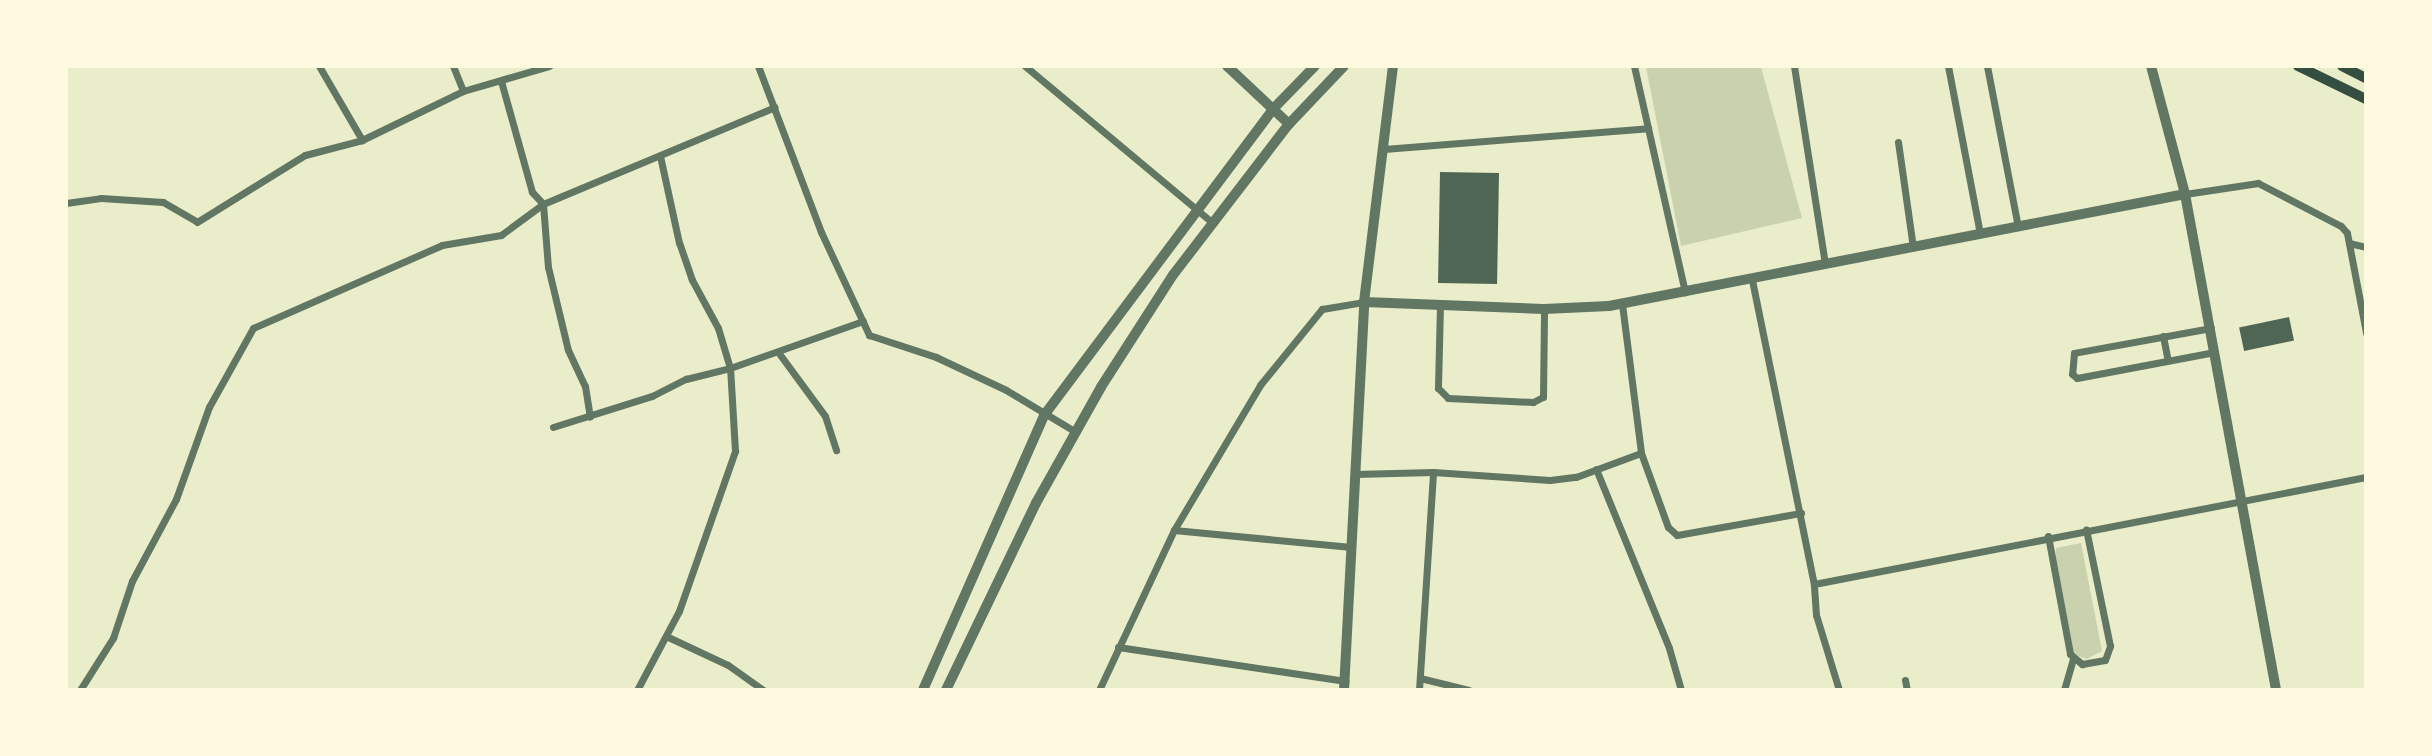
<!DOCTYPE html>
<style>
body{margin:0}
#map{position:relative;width:2432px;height:756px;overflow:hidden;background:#e9edc9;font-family:Quicksand,sans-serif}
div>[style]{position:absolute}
.green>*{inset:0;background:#cad2ad}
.building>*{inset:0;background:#4f6655;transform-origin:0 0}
.minor>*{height:7px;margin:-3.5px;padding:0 3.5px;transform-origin:3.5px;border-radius:3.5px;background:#617663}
.tertiary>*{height:10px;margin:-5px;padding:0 5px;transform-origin:5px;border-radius:5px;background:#617663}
.secondary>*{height:10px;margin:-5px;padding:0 5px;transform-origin:5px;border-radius:5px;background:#344e41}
span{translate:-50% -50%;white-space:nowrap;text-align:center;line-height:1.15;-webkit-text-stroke:7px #fefae0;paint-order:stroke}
.frame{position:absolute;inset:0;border:68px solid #fefae0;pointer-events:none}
</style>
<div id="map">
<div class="green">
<i style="clip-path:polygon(1646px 67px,1761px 67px,1802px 218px,1681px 246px)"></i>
<i style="clip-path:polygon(2081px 543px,2102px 651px,2087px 659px,2072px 654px,2054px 575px,2056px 548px)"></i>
</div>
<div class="building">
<i style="left:1440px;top:172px;width:59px;height:111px;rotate:1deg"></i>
<i style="left:2289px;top:317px;width:24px;height:51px;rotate:78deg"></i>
</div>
<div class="minor">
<i style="left:319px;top:66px;width:86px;rotate:59.8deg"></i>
<i style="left:453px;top:66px;width:27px;rotate:68deg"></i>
<i style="left:758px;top:66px;width:178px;rotate:69.2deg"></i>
<i style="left:821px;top:232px;width:114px;rotate:65deg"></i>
<i style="left:869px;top:335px;width:71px;rotate:18.2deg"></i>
<i style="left:936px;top:357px;width:77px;rotate:25.2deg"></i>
<i style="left:1006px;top:390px;width:82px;rotate:31deg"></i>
<i style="left:1025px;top:66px;width:245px;rotate:39.9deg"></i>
<i style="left:1634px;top:66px;width:232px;rotate:77.3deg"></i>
<i style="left:1794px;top:66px;width:199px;rotate:81.1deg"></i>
<i style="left:1948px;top:66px;width:171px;rotate:79.2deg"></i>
<i style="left:1987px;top:66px;width:164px;rotate:79.1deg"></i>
<i style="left:501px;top:81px;width:115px;rotate:74.4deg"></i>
<i style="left:532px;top:192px;width:16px;rotate:47deg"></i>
<i style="left:543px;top:204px;width:63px;rotate:85.5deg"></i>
<i style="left:548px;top:267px;width:85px;rotate:76.5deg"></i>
<i style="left:568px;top:350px;width:40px;rotate:65deg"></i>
<i style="left:585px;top:386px;width:31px;rotate:81deg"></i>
<i style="left:1898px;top:142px;width:106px;rotate:81.9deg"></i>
<i style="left:1384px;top:149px;width:265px;rotate:-4.5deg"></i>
<i style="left:2185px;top:194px;width:74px;rotate:-8.6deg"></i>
<i style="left:2258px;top:183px;width:93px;rotate:27.4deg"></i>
<i style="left:2341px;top:226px;width:9px;rotate:49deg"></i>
<i style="left:2347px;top:233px;width:102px;rotate:79.2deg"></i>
<i style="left:66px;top:203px;width:35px;rotate:-8deg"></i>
<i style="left:101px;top:198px;width:62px;rotate:3.7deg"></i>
<i style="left:163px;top:202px;width:39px;rotate:30deg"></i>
<i style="left:197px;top:222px;width:127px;rotate:-31.8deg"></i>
<i style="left:305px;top:155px;width:59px;rotate:-14.7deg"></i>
<i style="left:362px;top:140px;width:112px;rotate:-25.9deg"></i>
<i style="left:463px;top:91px;width:90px;rotate:-16.2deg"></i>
<i style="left:2349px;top:243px;width:17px;rotate:13deg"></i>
<i style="left:1752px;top:280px;width:310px;rotate:78.5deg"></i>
<i style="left:1622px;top:304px;width:150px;rotate:82.7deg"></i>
<i style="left:1440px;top:305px;width:83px;rotate:91.4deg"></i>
<i style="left:1438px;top:388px;width:14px;rotate:45deg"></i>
<i style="left:1448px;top:398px;width:85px;rotate:2.7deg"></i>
<i style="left:1533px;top:402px;width:11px;rotate:-27deg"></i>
<i style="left:1543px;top:397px;width:88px;rotate:-89.3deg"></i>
<i style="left:2211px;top:328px;width:139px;rotate:169.7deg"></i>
<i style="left:2074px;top:353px;width:21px;rotate:95deg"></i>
<i style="left:2072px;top:374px;width:6px;rotate:39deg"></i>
<i style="left:2077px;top:378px;width:140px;rotate:-10.7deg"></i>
<i style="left:2163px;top:336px;width:25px;rotate:79deg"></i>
<i style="left:778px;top:352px;width:79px;rotate:53.7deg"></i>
<i style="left:825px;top:416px;width:36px;rotate:72deg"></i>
<i style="left:553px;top:427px;width:104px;rotate:-17.4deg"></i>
<i style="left:652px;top:396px;width:38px;rotate:-27deg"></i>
<i style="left:686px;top:379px;width:45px;rotate:-14deg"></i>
<i style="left:730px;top:368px;width:141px;rotate:-19.5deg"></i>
<i style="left:1596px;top:469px;width:193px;rotate:67.8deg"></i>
<i style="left:1669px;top:648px;width:44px;rotate:74.1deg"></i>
<i style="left:1355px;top:474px;width:78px;rotate:-1.5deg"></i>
<i style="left:1433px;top:472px;width:117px;rotate:3.9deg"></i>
<i style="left:1550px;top:480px;width:26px;rotate:-7deg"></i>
<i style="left:1576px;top:477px;width:69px;rotate:-20.3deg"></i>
<i style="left:1641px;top:453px;width:79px;rotate:70deg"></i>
<i style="left:1668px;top:527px;width:12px;rotate:42deg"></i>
<i style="left:1677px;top:535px;width:126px;rotate:-10.1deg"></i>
<i style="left:1174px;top:530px;width:178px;rotate:5.5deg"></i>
<i style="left:2048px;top:536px;width:120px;rotate:79.4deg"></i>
<i style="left:2070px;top:654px;width:16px;rotate:40deg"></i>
<i style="left:2082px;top:664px;width:23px;rotate:-10deg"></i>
<i style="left:2105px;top:660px;width:15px;rotate:-70deg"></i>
<i style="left:2110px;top:646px;width:119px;rotate:-101.6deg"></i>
<i style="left:666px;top:636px;width:68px;rotate:25.1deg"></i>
<i style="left:728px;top:665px;width:43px;rotate:35.5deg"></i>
<i style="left:1118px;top:647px;width:230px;rotate:8.5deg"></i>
<i style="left:1420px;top:678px;width:50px;rotate:13.8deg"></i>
<i style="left:1905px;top:680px;width:10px;rotate:79deg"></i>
<i style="left:80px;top:690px;width:62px;rotate:-57.6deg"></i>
<i style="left:113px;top:638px;width:60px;rotate:-71.6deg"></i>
<i style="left:132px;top:581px;width:93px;rotate:-61.8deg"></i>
<i style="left:176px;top:499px;width:98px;rotate:-70.3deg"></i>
<i style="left:209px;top:407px;width:90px;rotate:-60.9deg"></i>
<i style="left:253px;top:328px;width:206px;rotate:-23.7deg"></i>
<i style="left:442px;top:245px;width:60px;rotate:-9.6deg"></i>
<i style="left:501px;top:235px;width:52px;rotate:-36.4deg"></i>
<i style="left:543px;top:204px;width:251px;rotate:-22.7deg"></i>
<i style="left:637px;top:690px;width:89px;rotate:-62deg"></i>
<i style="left:679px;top:611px;width:170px;rotate:-70.7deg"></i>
<i style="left:735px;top:451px;width:83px;rotate:-93.4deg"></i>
<i style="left:730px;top:368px;width:42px;rotate:-106.7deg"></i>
<i style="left:718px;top:328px;width:55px;rotate:-118.4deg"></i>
<i style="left:692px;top:280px;width:39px;rotate:-109deg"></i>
<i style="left:679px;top:243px;width:89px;rotate:-102.3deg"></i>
<i style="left:1099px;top:690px;width:177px;rotate:-64.9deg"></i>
<i style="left:1174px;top:530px;width:169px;rotate:-59.3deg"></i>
<i style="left:1260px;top:385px;width:98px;rotate:-50.8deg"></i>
<i style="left:1322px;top:309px;width:43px;rotate:-9.5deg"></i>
<i style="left:1419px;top:690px;width:218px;rotate:-86.3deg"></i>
<i style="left:1839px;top:690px;width:78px;rotate:-107deg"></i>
<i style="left:1816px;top:615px;width:31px;rotate:-94deg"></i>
<i style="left:1814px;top:584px;width:562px;rotate:-10.97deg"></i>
<i style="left:2064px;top:690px;width:32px;rotate:-74deg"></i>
</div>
<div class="tertiary">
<i style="left:1227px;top:66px;width:85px;rotate:43.1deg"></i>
<i style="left:2151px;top:66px;width:132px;rotate:75.1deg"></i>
<i style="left:2185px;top:194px;width:504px;rotate:79.6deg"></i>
<i style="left:1364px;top:302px;width:180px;rotate:2.2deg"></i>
<i style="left:1544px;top:309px;width:65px;rotate:-2.6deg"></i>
<i style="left:1609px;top:306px;width:587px;rotate:-11deg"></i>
<i style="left:923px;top:690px;width:302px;rotate:-66.2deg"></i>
<i style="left:1045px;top:414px;width:381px;rotate:-53.2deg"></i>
<i style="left:1273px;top:109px;width:60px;rotate:-45.7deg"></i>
<i style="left:946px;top:690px;width:208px;rotate:-64.3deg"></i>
<i style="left:1036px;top:503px;width:133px;rotate:-60.7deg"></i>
<i style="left:1101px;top:387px;width:133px;rotate:-57.3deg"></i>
<i style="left:1173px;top:275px;width:190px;rotate:-52.5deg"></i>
<i style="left:1289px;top:124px;width:80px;rotate:-46.5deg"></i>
<i style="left:1344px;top:690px;width:389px;rotate:-87deg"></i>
<i style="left:1364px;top:302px;width:238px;rotate:-83deg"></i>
</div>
<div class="secondary">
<i style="left:2298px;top:66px;width:76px;rotate:25.9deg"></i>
<i style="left:2342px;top:66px;width:27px;rotate:27deg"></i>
</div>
<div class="frame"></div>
</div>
